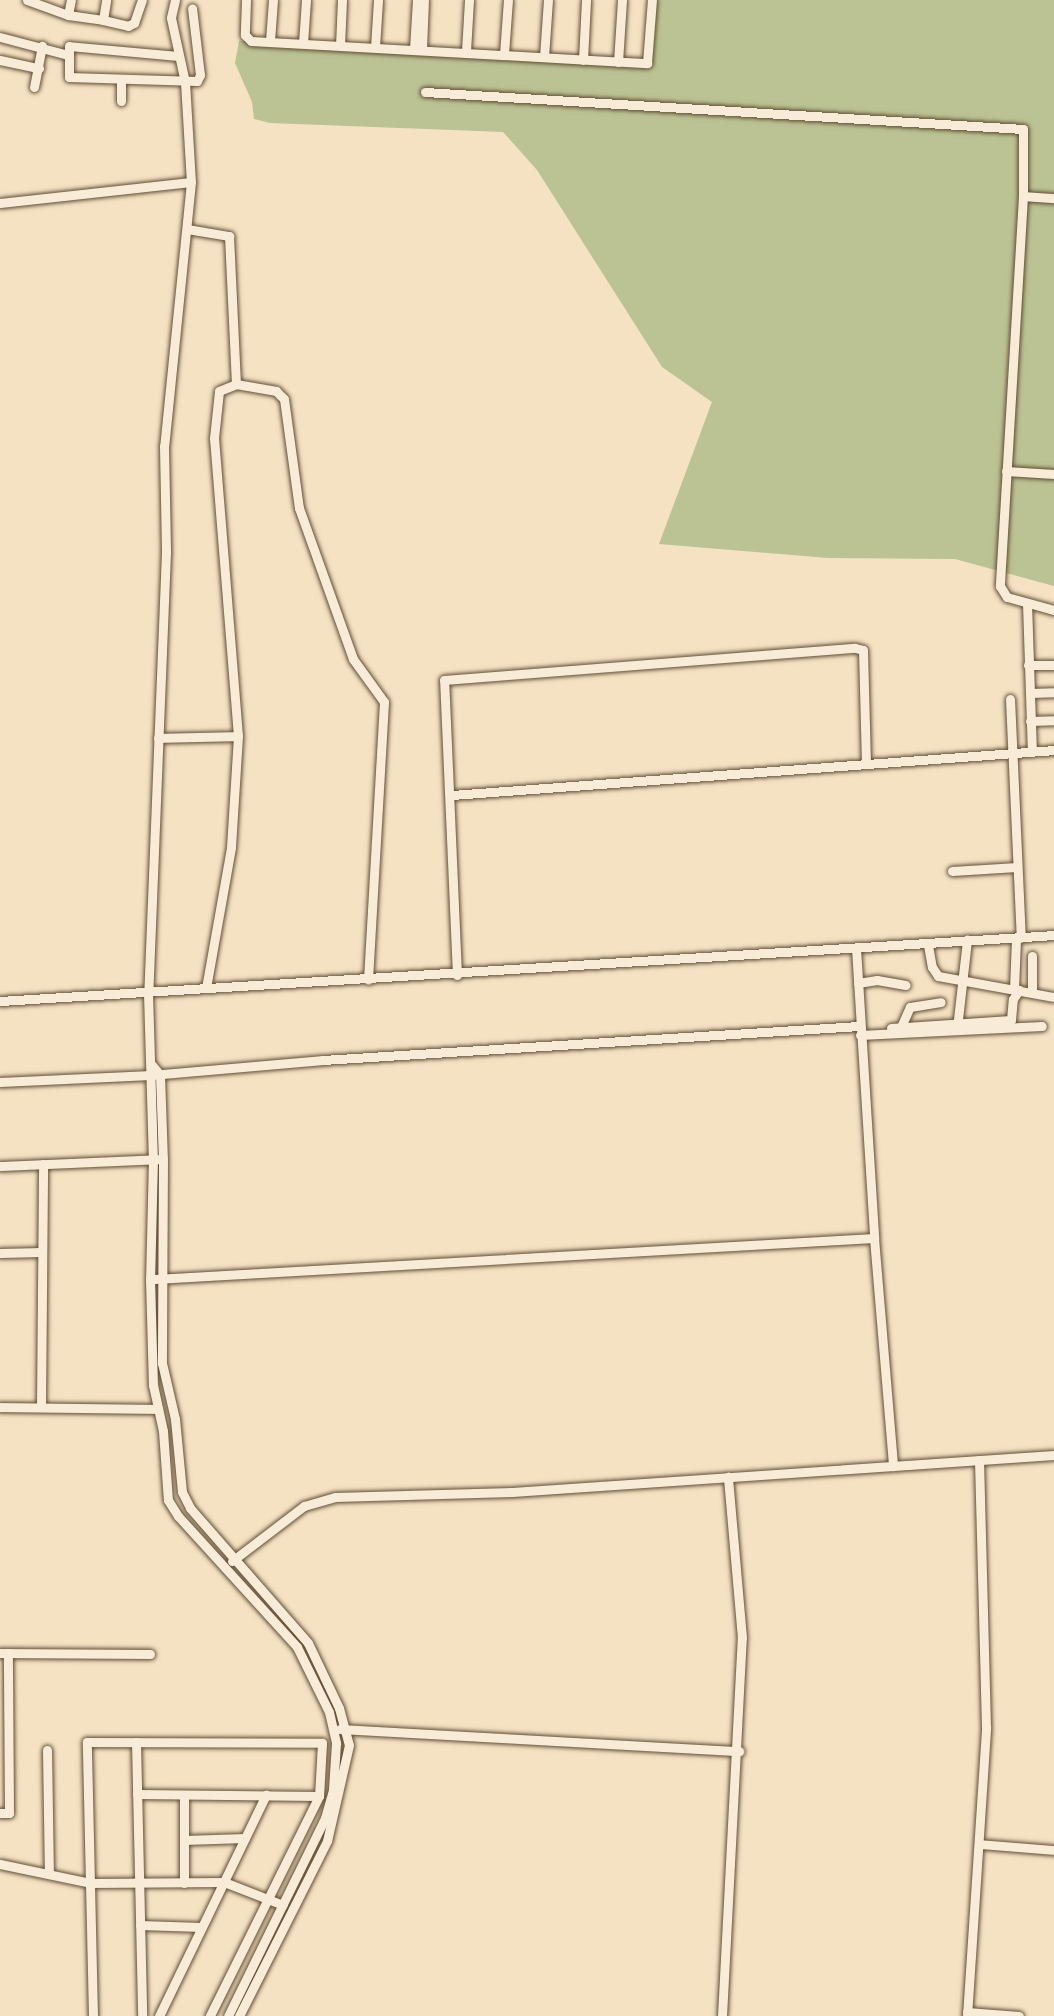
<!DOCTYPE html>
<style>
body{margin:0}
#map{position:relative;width:1054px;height:2016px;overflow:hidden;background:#f5e2c3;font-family:"Old Standard TT",serif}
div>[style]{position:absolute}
.green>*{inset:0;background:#bbc394}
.roads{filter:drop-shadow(0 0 2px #614e35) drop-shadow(0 0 2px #614e35)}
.minor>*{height:9px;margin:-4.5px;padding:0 4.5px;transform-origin:4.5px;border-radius:4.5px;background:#f8ecd8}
span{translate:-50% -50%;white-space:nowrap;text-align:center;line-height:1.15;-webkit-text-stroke:4.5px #f8ecd8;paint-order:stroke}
</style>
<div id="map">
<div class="green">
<i style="clip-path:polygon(656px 0,1054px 0,1054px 586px,955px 559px,828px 558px,659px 544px,712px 402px,662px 367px,537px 170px,503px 132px,270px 123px,254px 119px,252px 102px,235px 63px,239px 41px,650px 66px)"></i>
</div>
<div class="roads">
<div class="minor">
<i style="left:27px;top:0;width:44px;rotate:20.1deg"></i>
<i style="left:68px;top:15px;width:35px;rotate:8deg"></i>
<i style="left:103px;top:20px;width:20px;rotate:-81deg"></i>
<i style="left:175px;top:0;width:18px;rotate:103deg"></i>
<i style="left:171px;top:18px;width:66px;rotate:77.7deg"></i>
<i style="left:185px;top:82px;width:100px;rotate:86.6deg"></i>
<i style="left:191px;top:182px;width:265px;rotate:95.8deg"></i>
<i style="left:164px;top:446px;width:106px;rotate:88.9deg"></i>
<i style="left:166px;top:552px;width:441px;rotate:92.3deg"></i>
<i style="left:148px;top:993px;width:166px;rotate:88.3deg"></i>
<i style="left:153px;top:1159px;width:120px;rotate:91.4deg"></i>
<i style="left:150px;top:1279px;width:106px;rotate:88.4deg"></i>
<i style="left:153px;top:1385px;width:47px;rotate:77.7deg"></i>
<i style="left:163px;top:1431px;width:69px;rotate:85.9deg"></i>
<i style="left:168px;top:1500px;width:19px;rotate:58deg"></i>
<i style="left:178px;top:1516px;width:177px;rotate:47.7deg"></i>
<i style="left:297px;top:1647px;width:72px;rotate:63.8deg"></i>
<i style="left:329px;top:1712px;width:32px;rotate:77deg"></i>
<i style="left:336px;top:1743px;width:47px;rotate:93.7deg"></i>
<i style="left:333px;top:1790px;width:29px;rotate:106deg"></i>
<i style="left:325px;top:1818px;width:220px;rotate:116.1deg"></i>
<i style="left:246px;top:0;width:35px;rotate:92deg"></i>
<i style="left:245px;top:35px;width:8px;rotate:45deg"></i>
<i style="left:251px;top:41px;width:397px;rotate:3.2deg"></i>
<i style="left:647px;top:63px;width:63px;rotate:-85.5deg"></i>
<i style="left:68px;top:15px;width:15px;rotate:-79deg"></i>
<i style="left:103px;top:20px;width:26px;rotate:13deg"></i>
<i style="left:128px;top:26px;width:7px;rotate:-27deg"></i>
<i style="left:134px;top:23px;width:24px;rotate:-71deg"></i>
<i style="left:0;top:37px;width:70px;rotate:14.8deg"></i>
<i style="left:270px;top:41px;width:41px;rotate:-85.8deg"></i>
<i style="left:303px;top:43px;width:43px;rotate:-86deg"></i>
<i style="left:340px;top:46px;width:46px;rotate:-87.5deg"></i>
<i style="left:375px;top:47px;width:47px;rotate:-86.3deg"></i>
<i style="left:414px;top:49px;width:49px;rotate:-86.5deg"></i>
<i style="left:422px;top:49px;width:49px;rotate:-87.7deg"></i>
<i style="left:466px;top:51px;width:51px;rotate:-86.6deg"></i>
<i style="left:504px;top:54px;width:54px;rotate:-85.8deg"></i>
<i style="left:178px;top:56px;width:109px;rotate:-174.8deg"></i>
<i style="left:69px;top:46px;width:31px;rotate:90deg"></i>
<i style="left:69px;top:77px;width:128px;rotate:1.8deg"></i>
<i style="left:197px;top:81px;width:7px;rotate:-63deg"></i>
<i style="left:200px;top:75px;width:67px;rotate:-96.8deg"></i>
<i style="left:544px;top:57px;width:57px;rotate:-86deg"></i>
<i style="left:0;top:60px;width:40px;rotate:12deg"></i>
<i style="left:583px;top:60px;width:60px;rotate:-87.1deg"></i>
<i style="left:618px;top:62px;width:62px;rotate:-86.3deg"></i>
<i style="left:121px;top:79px;width:22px;rotate:90deg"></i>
<i style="left:34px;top:87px;width:42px;rotate:-79deg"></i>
<i style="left:425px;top:92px;width:599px;rotate:3.54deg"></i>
<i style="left:1023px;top:129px;width:67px;rotate:90deg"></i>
<i style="left:1023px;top:196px;width:391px;rotate:93.4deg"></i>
<i style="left:1000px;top:586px;width:13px;rotate:58deg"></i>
<i style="left:1007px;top:597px;width:49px;rotate:15.5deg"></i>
<i style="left:1023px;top:196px;width:31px;rotate:4deg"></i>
<i style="left:0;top:203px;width:192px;rotate:-6.3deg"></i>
<i style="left:187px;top:229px;width:43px;rotate:9.5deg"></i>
<i style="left:229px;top:236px;width:148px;rotate:87.3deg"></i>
<i style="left:236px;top:384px;width:41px;rotate:9.9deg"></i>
<i style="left:276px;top:391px;width:11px;rotate:45deg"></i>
<i style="left:284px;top:399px;width:110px;rotate:82.2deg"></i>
<i style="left:299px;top:508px;width:160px;rotate:70.3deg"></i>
<i style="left:353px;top:659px;width:53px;rotate:54.2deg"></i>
<i style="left:384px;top:702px;width:278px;rotate:93.3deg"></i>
<i style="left:1006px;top:471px;width:48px;rotate:3.6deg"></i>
<i style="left:1027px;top:603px;width:149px;rotate:88.1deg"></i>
<i style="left:1028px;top:665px;width:26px"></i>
<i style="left:1030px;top:693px;width:24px;rotate:-2deg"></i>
<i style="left:1010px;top:699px;width:239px;rotate:87.4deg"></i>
<i style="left:1030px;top:721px;width:24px;rotate:-2deg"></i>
<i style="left:158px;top:738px;width:80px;rotate:-1.4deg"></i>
<i style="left:452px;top:795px;width:604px;rotate:-4.27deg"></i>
<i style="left:952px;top:871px;width:65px;rotate:-3.5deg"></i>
<i style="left:928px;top:945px;width:22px;rotate:80deg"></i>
<i style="left:932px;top:967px;width:11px;rotate:56deg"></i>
<i style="left:938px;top:976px;width:118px;rotate:10.3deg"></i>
<i style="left:856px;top:948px;width:291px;rotate:86.4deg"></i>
<i style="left:874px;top:1238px;width:229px;rotate:85.2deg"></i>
<i style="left:1032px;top:956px;width:36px;rotate:90deg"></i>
<i style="left:457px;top:975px;width:295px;rotate:-92.5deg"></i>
<i style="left:444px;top:680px;width:412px;rotate:-4.5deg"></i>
<i style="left:855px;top:648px;width:8px;rotate:14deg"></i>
<i style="left:863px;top:650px;width:114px;rotate:88.5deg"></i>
<i style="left:858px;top:983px;width:19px;rotate:-9deg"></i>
<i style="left:877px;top:980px;width:29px;rotate:10deg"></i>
<i style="left:206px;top:988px;width:143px;rotate:-79.9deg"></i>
<i style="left:231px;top:847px;width:111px;rotate:-86.4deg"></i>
<i style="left:238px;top:736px;width:299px;rotate:-94.6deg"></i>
<i style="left:214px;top:438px;width:47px;rotate:-83.9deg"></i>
<i style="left:219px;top:391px;width:18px;rotate:-22deg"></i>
<i style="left:1014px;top:989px;width:50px;rotate:-87.7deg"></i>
<i style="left:0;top:1001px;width:1056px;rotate:-3.58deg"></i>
<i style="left:891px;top:1028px;width:120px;rotate:-3.8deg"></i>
<i style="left:1011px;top:1020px;width:21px;rotate:-85deg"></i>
<i style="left:1013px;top:999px;width:11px;rotate:-56deg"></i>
<i style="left:957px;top:1028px;width:89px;rotate:-83.5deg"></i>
<i style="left:900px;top:1029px;width:24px;rotate:-66deg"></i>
<i style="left:910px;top:1007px;width:31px;rotate:-9deg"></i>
<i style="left:860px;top:1035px;width:182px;rotate:-2.8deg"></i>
<i style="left:152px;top:1065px;width:13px;rotate:51deg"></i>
<i style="left:160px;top:1075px;width:84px;rotate:88deg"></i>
<i style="left:163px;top:1159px;width:204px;rotate:90.3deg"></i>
<i style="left:162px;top:1363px;width:57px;rotate:76.9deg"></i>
<i style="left:175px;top:1419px;width:73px;rotate:84.5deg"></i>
<i style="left:182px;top:1492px;width:18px;rotate:63deg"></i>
<i style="left:190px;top:1508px;width:179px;rotate:48.8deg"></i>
<i style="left:308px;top:1643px;width:72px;rotate:64.5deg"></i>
<i style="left:339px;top:1708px;width:38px;rotate:75deg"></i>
<i style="left:349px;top:1745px;width:98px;rotate:102.9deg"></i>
<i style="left:327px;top:1841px;width:196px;rotate:116.7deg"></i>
<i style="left:0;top:1082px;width:151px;rotate:-2.7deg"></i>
<i style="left:151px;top:1075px;width:173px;rotate:-5deg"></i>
<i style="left:323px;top:1060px;width:537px;rotate:-3.63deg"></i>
<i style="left:0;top:1166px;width:158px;rotate:-2.5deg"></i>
<i style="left:0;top:1253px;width:42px;rotate:-1.4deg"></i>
<i style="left:155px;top:1279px;width:720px;rotate:-3.26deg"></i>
<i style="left:0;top:1407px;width:158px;rotate:0.7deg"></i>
<i style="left:41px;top:1407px;width:243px;rotate:-89.5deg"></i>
<i style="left:232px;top:1561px;width:91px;rotate:-37.4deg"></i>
<i style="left:304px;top:1506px;width:32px;rotate:-16deg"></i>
<i style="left:335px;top:1497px;width:177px;rotate:-1.6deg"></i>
<i style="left:512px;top:1492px;width:543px;rotate:-3.91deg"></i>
<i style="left:0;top:1653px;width:150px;rotate:0.4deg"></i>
<i style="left:340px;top:1729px;width:400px;rotate:3.2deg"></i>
<i style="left:136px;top:1742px;width:274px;rotate:88.7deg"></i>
<i style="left:47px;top:1750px;width:122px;rotate:89.1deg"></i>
<i style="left:137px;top:1794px;width:182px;rotate:0.6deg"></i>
<i style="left:0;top:1813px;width:9px"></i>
<i style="left:9px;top:1813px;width:160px;rotate:-90.4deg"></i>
<i style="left:184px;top:1840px;width:61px;rotate:-1.9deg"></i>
<i style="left:979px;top:1844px;width:75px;rotate:4.6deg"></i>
<i style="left:0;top:1864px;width:92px;rotate:11.9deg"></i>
<i style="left:90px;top:1883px;width:134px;rotate:-0.4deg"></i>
<i style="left:224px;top:1882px;width:63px;rotate:21.3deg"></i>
<i style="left:184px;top:1883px;width:88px;rotate:-90deg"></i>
<i style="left:140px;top:1925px;width:61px;rotate:1.9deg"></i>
<i style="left:967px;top:2012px;width:52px;rotate:4.4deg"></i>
<i style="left:93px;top:2016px;width:274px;rotate:-91.3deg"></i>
<i style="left:87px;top:1742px;width:235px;rotate:0.2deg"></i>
<i style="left:322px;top:1743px;width:53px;rotate:93.2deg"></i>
<i style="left:319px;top:1796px;width:246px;rotate:116.4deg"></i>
<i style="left:159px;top:2016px;width:246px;rotate:-64.2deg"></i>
<i style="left:722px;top:2016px;width:379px;rotate:-87deg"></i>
<i style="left:742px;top:1638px;width:162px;rotate:-95deg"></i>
<i style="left:967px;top:2016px;width:290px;rotate:-86.2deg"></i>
<i style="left:986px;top:1727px;width:267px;rotate:-91.5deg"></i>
</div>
</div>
</div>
